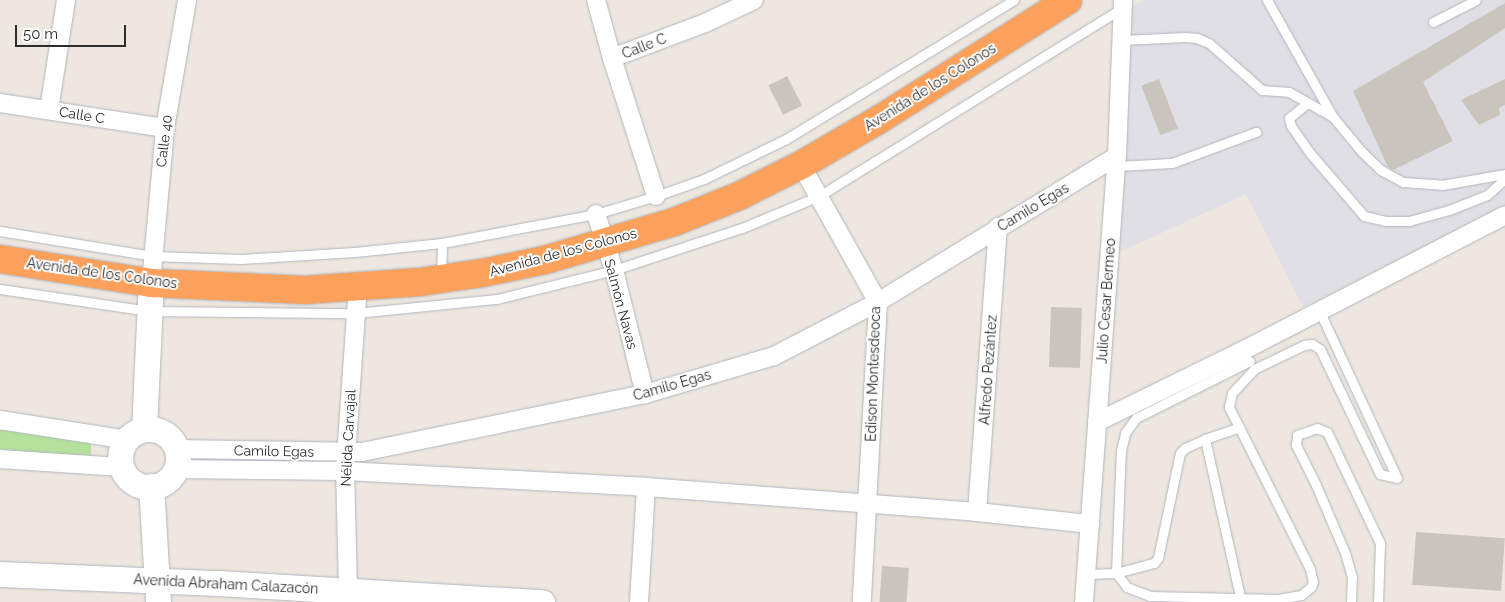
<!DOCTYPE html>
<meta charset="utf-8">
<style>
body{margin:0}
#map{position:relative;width:1505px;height:602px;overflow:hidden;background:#ede7df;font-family:Raleway,sans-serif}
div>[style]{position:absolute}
.industrial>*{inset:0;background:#e1dfe6}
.green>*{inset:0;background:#b4e29d}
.building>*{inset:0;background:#c9c5bd;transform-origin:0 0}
.roads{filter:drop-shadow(0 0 1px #b2b5bf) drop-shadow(0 0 1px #b2b5bf)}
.lane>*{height:9px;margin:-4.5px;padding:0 4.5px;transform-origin:4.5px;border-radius:4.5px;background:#fff}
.street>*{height:18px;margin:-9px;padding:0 9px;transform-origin:9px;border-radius:9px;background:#fff}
.secondary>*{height:25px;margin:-12.5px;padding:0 12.5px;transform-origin:12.5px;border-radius:12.5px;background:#fff}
.secondary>.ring{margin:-12.5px;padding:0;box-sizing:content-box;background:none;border:25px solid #fff;border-radius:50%}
.highway>*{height:28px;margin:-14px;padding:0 14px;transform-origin:14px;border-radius:14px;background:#fba15c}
span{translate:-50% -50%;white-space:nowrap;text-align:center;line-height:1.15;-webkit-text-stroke:4px #fff;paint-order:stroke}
.street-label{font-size:14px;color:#2c2c2c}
.scale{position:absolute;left:15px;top:25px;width:111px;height:22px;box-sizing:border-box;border:2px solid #2c2c2c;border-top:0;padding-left:6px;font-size:15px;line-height:18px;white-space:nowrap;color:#2c2c2c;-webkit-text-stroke:4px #fff;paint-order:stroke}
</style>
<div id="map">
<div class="industrial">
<i style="clip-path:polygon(1144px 0,1505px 0,1505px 207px,1303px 307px,1246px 194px,1109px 257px,1127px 10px)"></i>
</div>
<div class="green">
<i style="clip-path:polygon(0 429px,91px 442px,91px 456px,0 451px)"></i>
</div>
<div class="building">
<i style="clip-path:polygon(1505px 3px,1505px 28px,1423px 82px,1453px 141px,1393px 170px,1388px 167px,1353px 91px)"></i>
<i style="left:787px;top:76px;width:33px;height:21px;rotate:63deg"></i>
<i style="left:1159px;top:79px;width:53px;height:19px;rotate:69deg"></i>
<i style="clip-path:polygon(1505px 79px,1505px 105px,1499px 108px,1500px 115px,1479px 125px,1461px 100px)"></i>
<i style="left:1051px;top:307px;width:31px;height:60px;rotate:2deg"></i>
<i style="left:1416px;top:532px;width:89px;height:53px;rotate:4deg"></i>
<i style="left:882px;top:566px;width:27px;height:36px;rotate:4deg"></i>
</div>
<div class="roads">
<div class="lane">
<i style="left:1267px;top:0;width:134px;rotate:60.6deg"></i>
<i style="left:1333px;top:117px;width:44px;rotate:50.5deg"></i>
<i style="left:1361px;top:151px;width:28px;rotate:44deg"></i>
<i style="left:1381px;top:170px;width:25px;rotate:29deg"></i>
<i style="left:1403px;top:182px;width:39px;rotate:4deg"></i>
<i style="left:1442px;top:185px;width:64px;rotate:-9.9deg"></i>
<i style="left:1433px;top:22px;width:48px;rotate:-27.1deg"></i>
<i style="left:1122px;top:40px;width:63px;rotate:-2.7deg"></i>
<i style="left:1185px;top:37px;width:12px;rotate:5deg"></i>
<i style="left:1197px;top:38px;width:13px;rotate:23deg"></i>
<i style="left:1209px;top:43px;width:71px;rotate:41.6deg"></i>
<i style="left:1262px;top:90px;width:27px;rotate:4deg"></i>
<i style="left:1289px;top:92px;width:51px;rotate:29.6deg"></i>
<i style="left:1307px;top:103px;width:23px;rotate:140deg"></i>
<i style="left:1289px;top:118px;width:8px;rotate:76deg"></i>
<i style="left:1291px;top:126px;width:33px;rotate:55deg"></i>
<i style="left:1310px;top:153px;width:83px;rotate:49.4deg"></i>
<i style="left:1364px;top:216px;width:22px;rotate:13deg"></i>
<i style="left:1385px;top:221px;width:24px"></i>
<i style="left:1409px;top:221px;width:41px;rotate:-15.4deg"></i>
<i style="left:1449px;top:210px;width:41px;rotate:-21.5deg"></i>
<i style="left:1487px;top:195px;width:24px;rotate:-42deg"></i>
<i style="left:1116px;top:166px;width:56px;rotate:-3.1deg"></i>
<i style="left:1172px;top:163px;width:90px;rotate:-20.3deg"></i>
<i style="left:0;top:231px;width:154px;rotate:9.3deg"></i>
<i style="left:152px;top:256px;width:89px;rotate:1.9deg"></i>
<i style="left:241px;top:259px;width:114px;rotate:-3.5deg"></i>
<i style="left:355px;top:252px;width:87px;rotate:-5.9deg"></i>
<i style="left:442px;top:243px;width:157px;rotate:-10.7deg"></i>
<i style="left:596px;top:214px;width:63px;rotate:-16.7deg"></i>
<i style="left:656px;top:196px;width:51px;rotate:-19.5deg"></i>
<i style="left:704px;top:179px;width:91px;rotate:-26deg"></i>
<i style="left:786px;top:139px;width:267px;rotate:-31.4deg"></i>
<i style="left:441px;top:275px;width:32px;rotate:-88deg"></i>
<i style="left:0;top:289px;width:151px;rotate:8.4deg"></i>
<i style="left:149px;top:311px;width:207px;rotate:0.6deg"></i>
<i style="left:356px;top:313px;width:142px;rotate:-5.7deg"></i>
<i style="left:497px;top:299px;width:121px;rotate:-13.9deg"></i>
<i style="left:614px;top:270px;width:135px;rotate:-18.2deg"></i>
<i style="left:742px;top:228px;width:83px;rotate:-22.6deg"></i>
<i style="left:819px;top:196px;width:357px;rotate:-31.8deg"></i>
<i style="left:1319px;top:310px;width:185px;rotate:65.1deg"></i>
<i style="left:1239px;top:427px;width:22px;rotate:-117deg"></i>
<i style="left:1229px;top:407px;width:14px;rotate:-78deg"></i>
<i style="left:1232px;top:393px;width:33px;rotate:-47deg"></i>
<i style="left:1254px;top:369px;width:55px;rotate:-25.6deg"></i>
<i style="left:1304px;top:345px;width:8px;rotate:-7deg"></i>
<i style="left:1312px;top:344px;width:9px;rotate:32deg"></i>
<i style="left:1320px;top:349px;width:139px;rotate:64.4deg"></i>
<i style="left:1380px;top:474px;width:17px;rotate:13deg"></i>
<i style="left:1205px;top:439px;width:162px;rotate:77.5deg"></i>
<i style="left:1086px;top:574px;width:30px;rotate:-2deg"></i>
<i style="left:1116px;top:573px;width:39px;rotate:-15deg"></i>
<i style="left:1154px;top:563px;width:6px;rotate:-51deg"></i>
<i style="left:1158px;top:558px;width:107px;rotate:-78.2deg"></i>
<i style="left:1180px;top:453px;width:7px;rotate:-45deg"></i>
<i style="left:1185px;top:448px;width:22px;rotate:-24deg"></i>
<i style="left:1205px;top:439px;width:36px;rotate:-19deg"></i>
<i style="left:1239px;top:427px;width:159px;rotate:63.4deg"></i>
<i style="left:1310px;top:569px;width:13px;rotate:77deg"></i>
<i style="left:1313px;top:582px;width:5px;rotate:112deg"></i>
<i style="left:1311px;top:587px;width:13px;rotate:141deg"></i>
<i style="left:1301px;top:595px;width:23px;rotate:170deg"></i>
<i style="left:1278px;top:599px;width:128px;rotate:-178.7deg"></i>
<i style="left:1150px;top:596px;width:25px;rotate:-159deg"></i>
<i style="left:1127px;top:587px;width:18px;rotate:-128deg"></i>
<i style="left:1116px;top:573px;width:122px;rotate:-87.7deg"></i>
<i style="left:1121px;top:451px;width:18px;rotate:-77deg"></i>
<i style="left:1125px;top:433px;width:19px;rotate:-54deg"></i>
<i style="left:1136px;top:418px;width:127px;rotate:-26.6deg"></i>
<i style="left:1351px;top:602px;width:25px;rotate:-88deg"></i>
<i style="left:1352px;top:577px;width:25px;rotate:-106deg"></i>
<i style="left:1345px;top:553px;width:74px;rotate:-113.1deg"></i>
<i style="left:1316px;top:485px;width:45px;rotate:-116.6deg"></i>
<i style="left:1296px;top:445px;width:10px;rotate:-84deg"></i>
<i style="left:1297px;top:435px;width:21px;rotate:-19deg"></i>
<i style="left:1317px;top:428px;width:11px;rotate:22deg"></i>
<i style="left:1327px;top:432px;width:123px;rotate:64.5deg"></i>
<i style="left:1380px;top:543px;width:59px;rotate:91.9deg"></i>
</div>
<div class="street">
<i style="left:596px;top:0;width:60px;rotate:74.6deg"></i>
<i style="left:0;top:103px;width:167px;rotate:8.6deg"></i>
<i style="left:49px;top:110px;width:111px;rotate:-81.2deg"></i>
<i style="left:801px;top:165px;width:157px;rotate:60.7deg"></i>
<i style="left:878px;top:302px;width:300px;rotate:93.1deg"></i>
<i style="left:656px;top:196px;width:145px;rotate:-107.7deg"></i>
<i style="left:612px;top:58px;width:99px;rotate:-20.6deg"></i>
<i style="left:705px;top:23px;width:54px;rotate:-25.1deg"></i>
<i style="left:596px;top:214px;width:59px;rotate:72.2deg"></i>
<i style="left:614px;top:270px;width:128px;rotate:76deg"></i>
<i style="left:151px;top:283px;width:156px;rotate:-84.8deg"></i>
<i style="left:165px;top:128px;width:130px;rotate:-80.2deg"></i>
<i style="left:0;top:420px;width:129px;rotate:8.9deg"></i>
<i style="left:1097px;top:422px;width:164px;rotate:-26.1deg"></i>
<i style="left:1244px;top:350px;width:294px;rotate:-27.3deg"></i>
<i style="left:176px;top:449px;width:186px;rotate:0.9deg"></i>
<i style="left:362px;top:452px;width:289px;rotate:-11.6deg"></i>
<i style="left:645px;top:394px;width:134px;rotate:-16.4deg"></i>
<i style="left:774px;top:356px;width:117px;rotate:-27.4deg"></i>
<i style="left:878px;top:302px;width:280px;rotate:-31.4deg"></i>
<i style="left:0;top:459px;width:121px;rotate:3.8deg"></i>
<i style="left:175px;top:469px;width:170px;rotate:0.7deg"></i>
<i style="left:345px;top:471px;width:301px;rotate:3deg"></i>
<i style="left:646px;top:487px;width:332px;rotate:4.3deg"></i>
<i style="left:977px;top:512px;width:114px;rotate:6.1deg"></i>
<i style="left:977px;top:512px;width:286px;rotate:-85.8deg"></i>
<i style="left:348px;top:590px;width:119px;rotate:-91.4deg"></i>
<i style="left:345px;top:471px;width:185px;rotate:-86deg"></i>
<i style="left:639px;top:602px;width:115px;rotate:-86.5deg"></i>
<i style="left:1084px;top:602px;width:447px;rotate:-85.8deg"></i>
<i style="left:1117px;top:156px;width:156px;rotate:-87.8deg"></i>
</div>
<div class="secondary">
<i style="left:144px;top:429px;width:146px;rotate:-87.3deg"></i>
<i class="ring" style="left:120px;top:429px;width:33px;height:33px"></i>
<i style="left:151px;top:486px;width:116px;rotate:86.5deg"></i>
<i style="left:0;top:574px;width:218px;rotate:2.4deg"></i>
<i style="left:218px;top:583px;width:325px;rotate:3.4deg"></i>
</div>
<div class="highway">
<i style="left:0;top:259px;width:153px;rotate:9deg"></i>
<i style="left:151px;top:283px;width:154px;rotate:2.6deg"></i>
<i style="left:305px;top:290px;width:115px;rotate:-4deg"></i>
<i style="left:420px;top:282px;width:63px;rotate:-8.3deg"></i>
<i style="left:482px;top:273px;width:64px;rotate:-11.7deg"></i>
<i style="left:545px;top:260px;width:134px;rotate:-16.4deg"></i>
<i style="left:674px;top:222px;width:72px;rotate:-21.9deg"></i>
<i style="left:741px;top:195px;width:67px;rotate:-26.6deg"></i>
<i style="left:801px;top:165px;width:91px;rotate:-30.2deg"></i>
<i style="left:880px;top:119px;width:222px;rotate:-32.3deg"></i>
</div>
</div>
<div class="street-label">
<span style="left:644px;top:46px;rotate:-21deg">Calle C</span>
<span style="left:930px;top:87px;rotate:-32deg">Avenida de los Colonos</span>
<span style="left:82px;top:115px;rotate:9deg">Calle C</span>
<span style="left:164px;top:141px;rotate:-83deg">Calle 40</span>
<span style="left:1033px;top:207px;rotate:-31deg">Camilo Egas</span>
<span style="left:563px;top:252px;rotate:-15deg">Avenida de los Colonos</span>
<span style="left:102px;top:273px;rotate:8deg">Avenida de los Colonos</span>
<span style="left:1106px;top:301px;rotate:-86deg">Julio Cesar Bermeo</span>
<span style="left:621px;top:304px;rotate:75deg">Salmón Navas</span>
<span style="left:988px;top:370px;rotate:-86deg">Alfredo Pezántez</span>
<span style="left:873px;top:374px;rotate:-88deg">Edison Montesdeoca</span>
<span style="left:672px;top:385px;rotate:-16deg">Camilo Egas</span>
<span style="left:348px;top:438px;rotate:-87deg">Nélida Carvajal</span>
<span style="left:274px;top:451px;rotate:1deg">Camilo Egas</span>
<span style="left:226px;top:584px;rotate:3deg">Avenida Abraham Calazacón</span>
</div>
<div class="scale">50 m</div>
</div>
